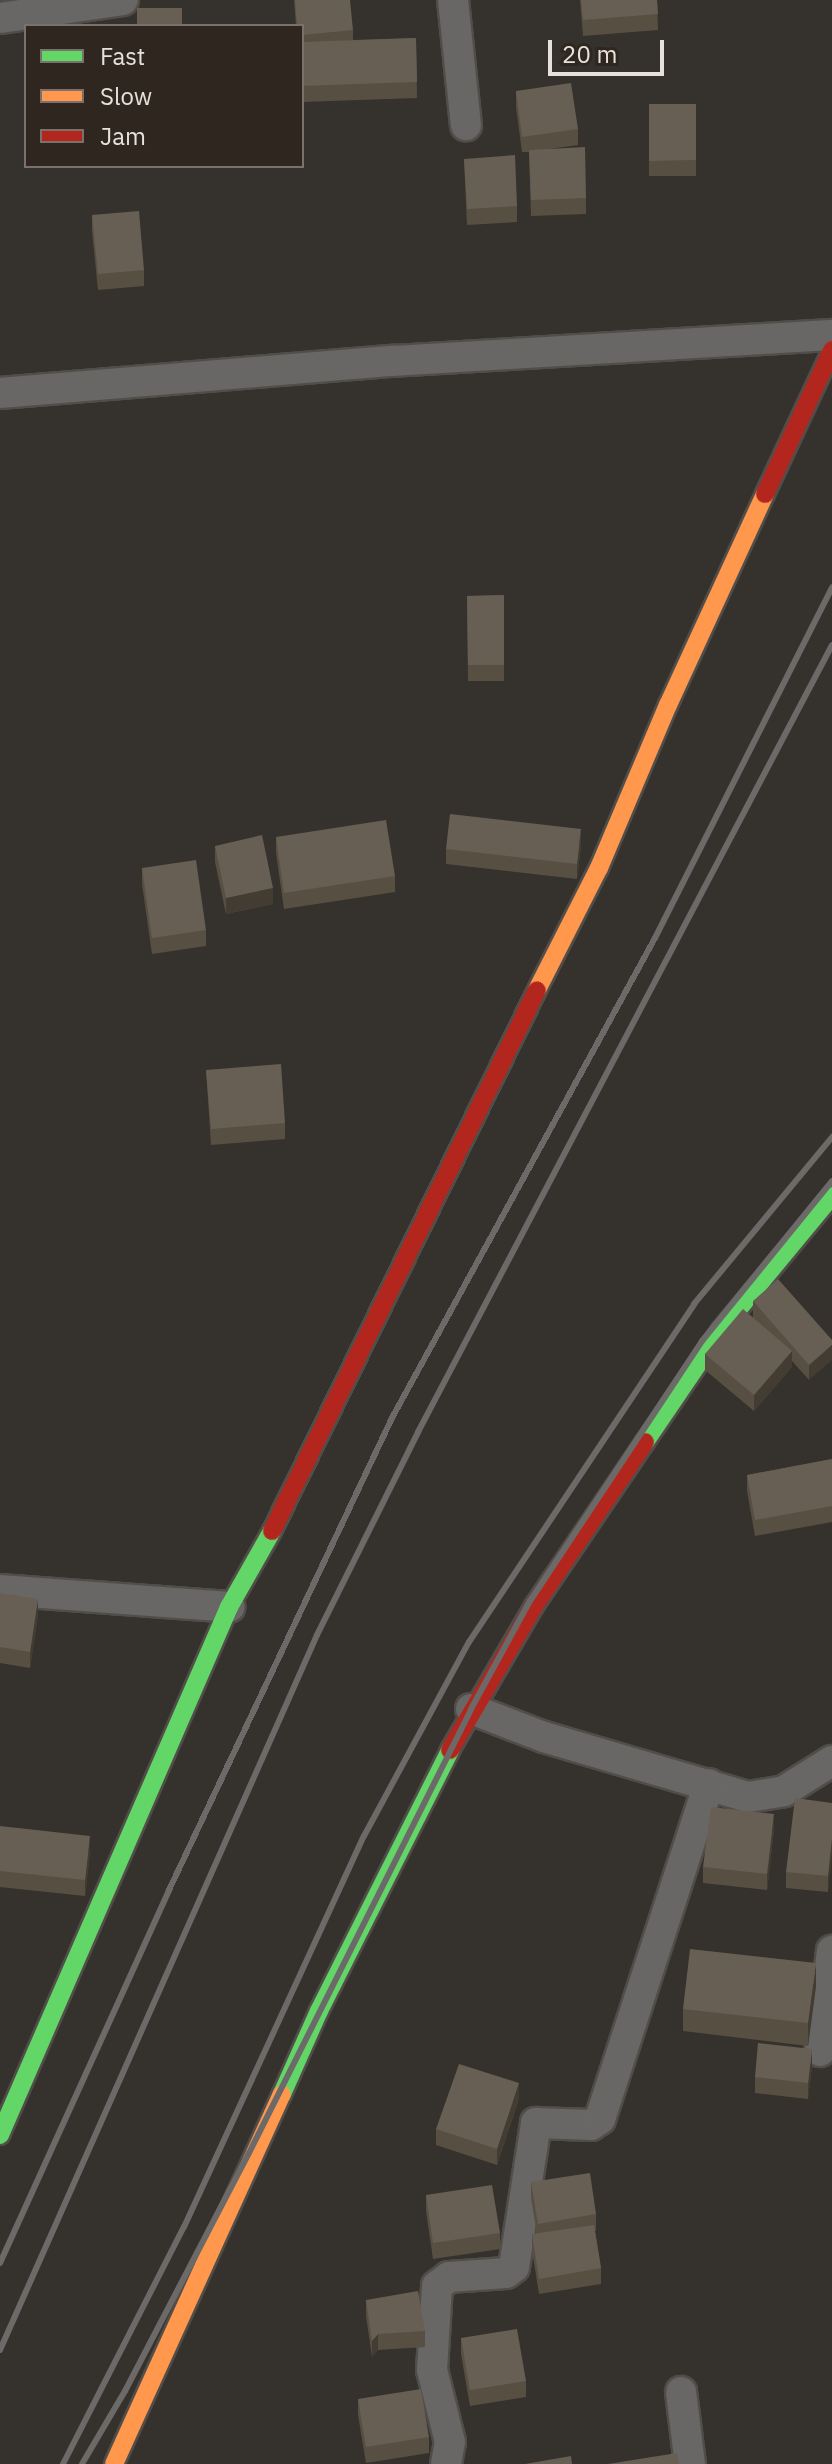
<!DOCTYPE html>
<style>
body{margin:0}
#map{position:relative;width:832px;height:2464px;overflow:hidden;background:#35312c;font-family:"IBM Plex Sans",sans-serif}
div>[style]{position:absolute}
.roads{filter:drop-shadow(2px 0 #514d49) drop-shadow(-2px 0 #514d49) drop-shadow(0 2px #514d49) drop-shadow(0 -2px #514d49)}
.street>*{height:30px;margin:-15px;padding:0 15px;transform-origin:15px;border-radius:15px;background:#686765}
.fast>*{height:18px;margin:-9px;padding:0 9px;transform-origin:9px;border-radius:9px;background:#63d668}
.slow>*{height:18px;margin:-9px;padding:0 9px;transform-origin:9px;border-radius:9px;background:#ff974d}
.jam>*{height:18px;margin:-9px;padding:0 9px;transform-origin:9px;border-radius:9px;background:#b3261e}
.rail>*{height:6px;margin:-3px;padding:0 3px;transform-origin:3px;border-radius:3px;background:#6c6a68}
.wall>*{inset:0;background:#584f43}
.shaded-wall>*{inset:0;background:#433c33}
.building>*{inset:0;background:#675f53}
span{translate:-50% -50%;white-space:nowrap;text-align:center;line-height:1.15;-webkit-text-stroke:8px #2f271f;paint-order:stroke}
.legend{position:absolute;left:24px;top:24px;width:280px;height:144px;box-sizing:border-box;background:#2f271f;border:2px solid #79716b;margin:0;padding:10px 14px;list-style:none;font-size:24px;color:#e7e1dc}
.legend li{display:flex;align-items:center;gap:16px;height:40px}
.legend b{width:40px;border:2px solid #79716b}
.scale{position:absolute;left:548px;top:40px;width:116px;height:36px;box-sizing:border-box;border:4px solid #e7e1dc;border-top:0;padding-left:10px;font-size:24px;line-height:28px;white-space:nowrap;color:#e7e1dc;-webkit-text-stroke:6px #2f271f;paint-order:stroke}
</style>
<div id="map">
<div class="roads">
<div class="street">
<div style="left:453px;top:0;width:126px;rotate:84.1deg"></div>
<div style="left:0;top:18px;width:124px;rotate:-8.3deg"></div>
<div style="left:0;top:393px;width:394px;rotate:-4.7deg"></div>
<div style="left:393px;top:361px;width:440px;rotate:-3.4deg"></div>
<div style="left:0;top:1590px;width:230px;rotate:4.2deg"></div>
<div style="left:471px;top:1709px;width:78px;rotate:21deg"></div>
<div style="left:544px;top:1737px;width:213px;rotate:16.4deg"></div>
<div style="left:748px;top:1797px;width:36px;rotate:-9deg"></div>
<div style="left:784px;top:1791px;width:57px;rotate:-32deg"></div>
<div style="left:820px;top:2051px;width:101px;rotate:-83.2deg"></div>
<div style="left:681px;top:2392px;width:73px;rotate:82.9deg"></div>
<div style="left:446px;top:2464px;width:22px;rotate:-80deg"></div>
<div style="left:450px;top:2442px;width:74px;rotate:-104deg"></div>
<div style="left:432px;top:2370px;width:84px;rotate:-86.6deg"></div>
<div style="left:437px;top:2286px;width:15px;rotate:-37deg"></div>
<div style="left:449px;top:2277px;width:57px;rotate:-4deg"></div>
<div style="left:506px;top:2273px;width:10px;rotate:-37deg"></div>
<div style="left:514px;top:2267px;width:146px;rotate:-81.3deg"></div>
<div style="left:536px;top:2123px;width:55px;rotate:2.1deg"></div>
<div style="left:591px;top:2125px;width:11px;rotate:-34deg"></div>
<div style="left:600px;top:2119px;width:352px;rotate:-72deg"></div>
</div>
<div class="fast">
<div style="left:645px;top:1442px;width:135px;rotate:-55.8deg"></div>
<div style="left:721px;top:1330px;width:174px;rotate:-50.4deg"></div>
<div style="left:282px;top:2094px;width:91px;rotate:-66deg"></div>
<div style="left:319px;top:2011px;width:292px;rotate:-63.3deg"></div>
<div style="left:0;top:2135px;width:576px;rotate:-66.55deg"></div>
<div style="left:229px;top:1607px;width:87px;rotate:-60.5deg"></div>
</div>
<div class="slow">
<div style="left:537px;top:990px;width:137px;rotate:-63.1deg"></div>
<div style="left:599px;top:868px;width:177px;rotate:-67.1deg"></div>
<div style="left:668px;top:705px;width:232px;rotate:-65.3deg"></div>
<div style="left:114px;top:2464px;width:406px;rotate:-65.6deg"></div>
</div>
<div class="jam">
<div style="left:765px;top:494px;width:159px;rotate:-65deg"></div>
<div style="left:272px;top:1531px;width:602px;rotate:-63.9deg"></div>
<div style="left:450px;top:1750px;width:167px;rotate:-59.7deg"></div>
<div style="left:534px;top:1606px;width:198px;rotate:-55.9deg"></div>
</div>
</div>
<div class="rail">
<div style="left:0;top:2263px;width:409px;rotate:-65.6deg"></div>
<div style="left:169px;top:1890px;width:524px;rotate:-64.71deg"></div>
<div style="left:393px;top:1416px;width:545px;rotate:-61.27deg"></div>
<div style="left:655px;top:938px;width:393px;rotate:-63.2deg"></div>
<div style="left:0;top:2350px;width:782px;rotate:-66.09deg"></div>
<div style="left:317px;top:1635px;width:227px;rotate:-63.5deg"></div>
<div style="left:418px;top:1432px;width:889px;rotate:-62.25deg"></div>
<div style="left:63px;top:2464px;width:266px;rotate:-63deg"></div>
<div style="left:184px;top:2227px;width:430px;rotate:-65.3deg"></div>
<div style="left:364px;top:1836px;width:221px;rotate:-61.6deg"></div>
<div style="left:469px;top:1642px;width:406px;rotate:-56.3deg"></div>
<div style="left:694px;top:1304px;width:217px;rotate:-50.4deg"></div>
<div style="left:82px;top:2464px;width:85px;rotate:-59.5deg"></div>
<div style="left:125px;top:2391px;width:268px;rotate:-62.5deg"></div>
<div style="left:249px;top:2153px;width:496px;rotate:-63.4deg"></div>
<div style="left:471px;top:1709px;width:123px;rotate:-61.4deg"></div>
<div style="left:530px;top:1601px;width:312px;rotate:-56.5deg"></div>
<div style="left:702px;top:1341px;width:206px;rotate:-50.9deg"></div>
</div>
<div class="wall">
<div style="clip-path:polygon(294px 0,353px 30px,353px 40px,416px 38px,417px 98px,302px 102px,302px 26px,296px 26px)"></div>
<div style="clip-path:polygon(580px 0,657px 0,658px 30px,583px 36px)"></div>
<div style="clip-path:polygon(516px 91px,578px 129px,578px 145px,549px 149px,586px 198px,586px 214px,531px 216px,529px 152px,522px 152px,516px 107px)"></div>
<div style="clip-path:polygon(649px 104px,696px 104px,696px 176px,649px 176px)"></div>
<div style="clip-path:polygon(464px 159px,517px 206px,517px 222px,467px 225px)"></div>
<div style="clip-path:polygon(92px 215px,144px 270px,144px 286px,98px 290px,92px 231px)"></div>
<div style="clip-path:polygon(504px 595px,504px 681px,468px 681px,467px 596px)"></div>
<div style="clip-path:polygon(276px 837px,395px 876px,395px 892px,284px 909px,276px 853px)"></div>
<div style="clip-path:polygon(581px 845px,577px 879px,446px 864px,446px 849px)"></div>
<div style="clip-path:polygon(215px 846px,273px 904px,226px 914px,215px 862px)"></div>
<div style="clip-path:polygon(142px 868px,206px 930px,206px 946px,152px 954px,142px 884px)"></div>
<div style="clip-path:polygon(206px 1070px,285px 1123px,285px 1139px,211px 1145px)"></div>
<div style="clip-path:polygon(753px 1301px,832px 1340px,809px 1380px,792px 1361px,792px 1367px,754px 1411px,705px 1370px,705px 1354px,753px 1317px)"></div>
<div style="clip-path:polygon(832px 1459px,832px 1522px,755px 1536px,747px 1491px,747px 1475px)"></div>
<div style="clip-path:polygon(0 1593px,38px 1615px,30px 1668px,0 1663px)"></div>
<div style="clip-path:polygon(832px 1803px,828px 1892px,786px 1888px,786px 1872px)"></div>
<div style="clip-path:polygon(0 1826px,90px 1852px,85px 1896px,0 1887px)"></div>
<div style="clip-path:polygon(774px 1830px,767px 1890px,703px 1883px,703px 1867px)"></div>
<div style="clip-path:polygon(816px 1986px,808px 2046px,683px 2031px,683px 2009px)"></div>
<div style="clip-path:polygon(812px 2065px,808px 2099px,755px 2093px,755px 2077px)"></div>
<div style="clip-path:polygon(519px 2099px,497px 2165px,436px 2145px,436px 2129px)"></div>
<div style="clip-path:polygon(531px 2182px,596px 2214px,596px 2230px,595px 2231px,601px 2268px,601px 2284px,539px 2294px,532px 2250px,532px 2234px,537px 2234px,531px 2198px)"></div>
<div style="clip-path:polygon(426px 2195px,500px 2233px,500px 2249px,433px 2259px,426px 2211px)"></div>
<div style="clip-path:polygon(366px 2300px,425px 2331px,425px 2347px,378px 2350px,372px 2357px,366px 2316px)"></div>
<div style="clip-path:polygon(461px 2338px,526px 2381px,526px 2397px,470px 2406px,461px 2354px)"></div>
<div style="clip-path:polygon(358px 2399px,429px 2437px,429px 2453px,366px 2463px,358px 2415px)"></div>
</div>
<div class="shaded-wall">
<div style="clip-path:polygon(581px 829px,581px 845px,577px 879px,577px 864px)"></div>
<div style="clip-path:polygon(273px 888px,273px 904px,226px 914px,226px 898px)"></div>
<div style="clip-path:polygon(832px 1345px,832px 1360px,809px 1380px,809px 1365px)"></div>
<div style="clip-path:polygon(792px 1351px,792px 1367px,754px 1411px,754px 1395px)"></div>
<div style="clip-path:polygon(38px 1599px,38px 1615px,30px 1668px,30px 1652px)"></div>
<div style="clip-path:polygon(774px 1814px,774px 1830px,767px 1890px,767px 1874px)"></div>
<div style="clip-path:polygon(90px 1836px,90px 1852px,85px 1896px,85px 1880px)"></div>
<div style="clip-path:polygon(832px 1839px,832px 1855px,828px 1892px,828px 1876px)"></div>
<div style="clip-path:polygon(816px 1963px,816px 1986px,808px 2046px,808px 2023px)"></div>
<div style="clip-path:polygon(812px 2049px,812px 2065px,808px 2099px,808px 2083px)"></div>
<div style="clip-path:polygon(519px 2083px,519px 2099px,497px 2165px,497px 2149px)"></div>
<div style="clip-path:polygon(378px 2334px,378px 2350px,372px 2357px,372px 2341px)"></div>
</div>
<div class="building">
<div style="clip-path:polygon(295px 0,350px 0,353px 30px,302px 35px,302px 26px,297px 26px)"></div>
<div style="clip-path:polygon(581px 0,657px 0,658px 14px,583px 20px)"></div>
<div style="clip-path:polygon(137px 8px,182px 8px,182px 26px,137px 26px)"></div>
<div style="clip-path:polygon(416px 38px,417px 82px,302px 86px,302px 42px)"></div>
<div style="clip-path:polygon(571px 83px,578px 129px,522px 137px,516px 91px)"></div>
<div style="clip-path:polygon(649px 104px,696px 104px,696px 160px,649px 161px)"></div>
<div style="clip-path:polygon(585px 147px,586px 198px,531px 200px,529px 150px)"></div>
<div style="clip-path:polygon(515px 155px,517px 206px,467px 209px,464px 159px)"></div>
<div style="clip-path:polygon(139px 211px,144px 270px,98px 274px,92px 215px)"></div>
<div style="clip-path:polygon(504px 595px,504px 665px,468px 665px,467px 596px)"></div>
<div style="clip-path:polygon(450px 814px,581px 829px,577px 864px,446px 849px)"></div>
<div style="clip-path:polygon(386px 820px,395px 876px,284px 893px,276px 837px)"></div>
<div style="clip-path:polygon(262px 835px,273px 888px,226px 898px,215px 846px)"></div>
<div style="clip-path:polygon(196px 860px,206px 930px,152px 938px,142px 868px)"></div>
<div style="clip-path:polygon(281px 1064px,285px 1123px,211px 1129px,206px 1070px)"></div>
<div style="clip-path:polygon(778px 1279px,832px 1340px,832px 1345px,809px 1365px,753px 1301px)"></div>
<div style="clip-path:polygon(743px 1309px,792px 1351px,754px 1395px,705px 1354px)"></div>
<div style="clip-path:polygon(832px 1459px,832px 1506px,755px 1520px,747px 1475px)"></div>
<div style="clip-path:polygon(0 1593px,38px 1599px,30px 1652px,0 1647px)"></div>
<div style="clip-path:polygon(795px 1798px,832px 1803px,832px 1839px,828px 1876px,786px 1872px)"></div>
<div style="clip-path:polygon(711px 1807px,774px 1814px,767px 1874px,703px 1867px)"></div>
<div style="clip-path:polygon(0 1826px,90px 1836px,85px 1880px,0 1871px)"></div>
<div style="clip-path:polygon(690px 1949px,816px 1963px,808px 2023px,683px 2009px)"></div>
<div style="clip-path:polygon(758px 2043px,812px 2049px,808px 2083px,755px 2077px)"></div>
<div style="clip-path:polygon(459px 2064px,519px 2083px,497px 2149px,436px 2129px)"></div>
<div style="clip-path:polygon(590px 2173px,596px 2214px,538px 2224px,531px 2182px)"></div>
<div style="clip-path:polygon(492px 2185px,500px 2233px,433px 2243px,426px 2195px)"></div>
<div style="clip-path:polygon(594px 2225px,601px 2268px,539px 2279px,532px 2234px)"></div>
<div style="clip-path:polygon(418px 2291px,425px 2331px,378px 2334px,372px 2341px,366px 2300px)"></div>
<div style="clip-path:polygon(517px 2329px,526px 2381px,470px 2390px,461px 2338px)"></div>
<div style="clip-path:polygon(421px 2389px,429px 2437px,366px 2447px,358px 2399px)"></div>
<div style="clip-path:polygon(677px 2453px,679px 2464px,608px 2464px)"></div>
<div style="clip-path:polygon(571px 2456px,572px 2464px,525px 2464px)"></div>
</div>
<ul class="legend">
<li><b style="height:10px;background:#63d668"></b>Fast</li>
<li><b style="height:10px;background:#ff974d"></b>Slow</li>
<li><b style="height:10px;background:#b3261e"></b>Jam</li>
</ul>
<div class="scale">20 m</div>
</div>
